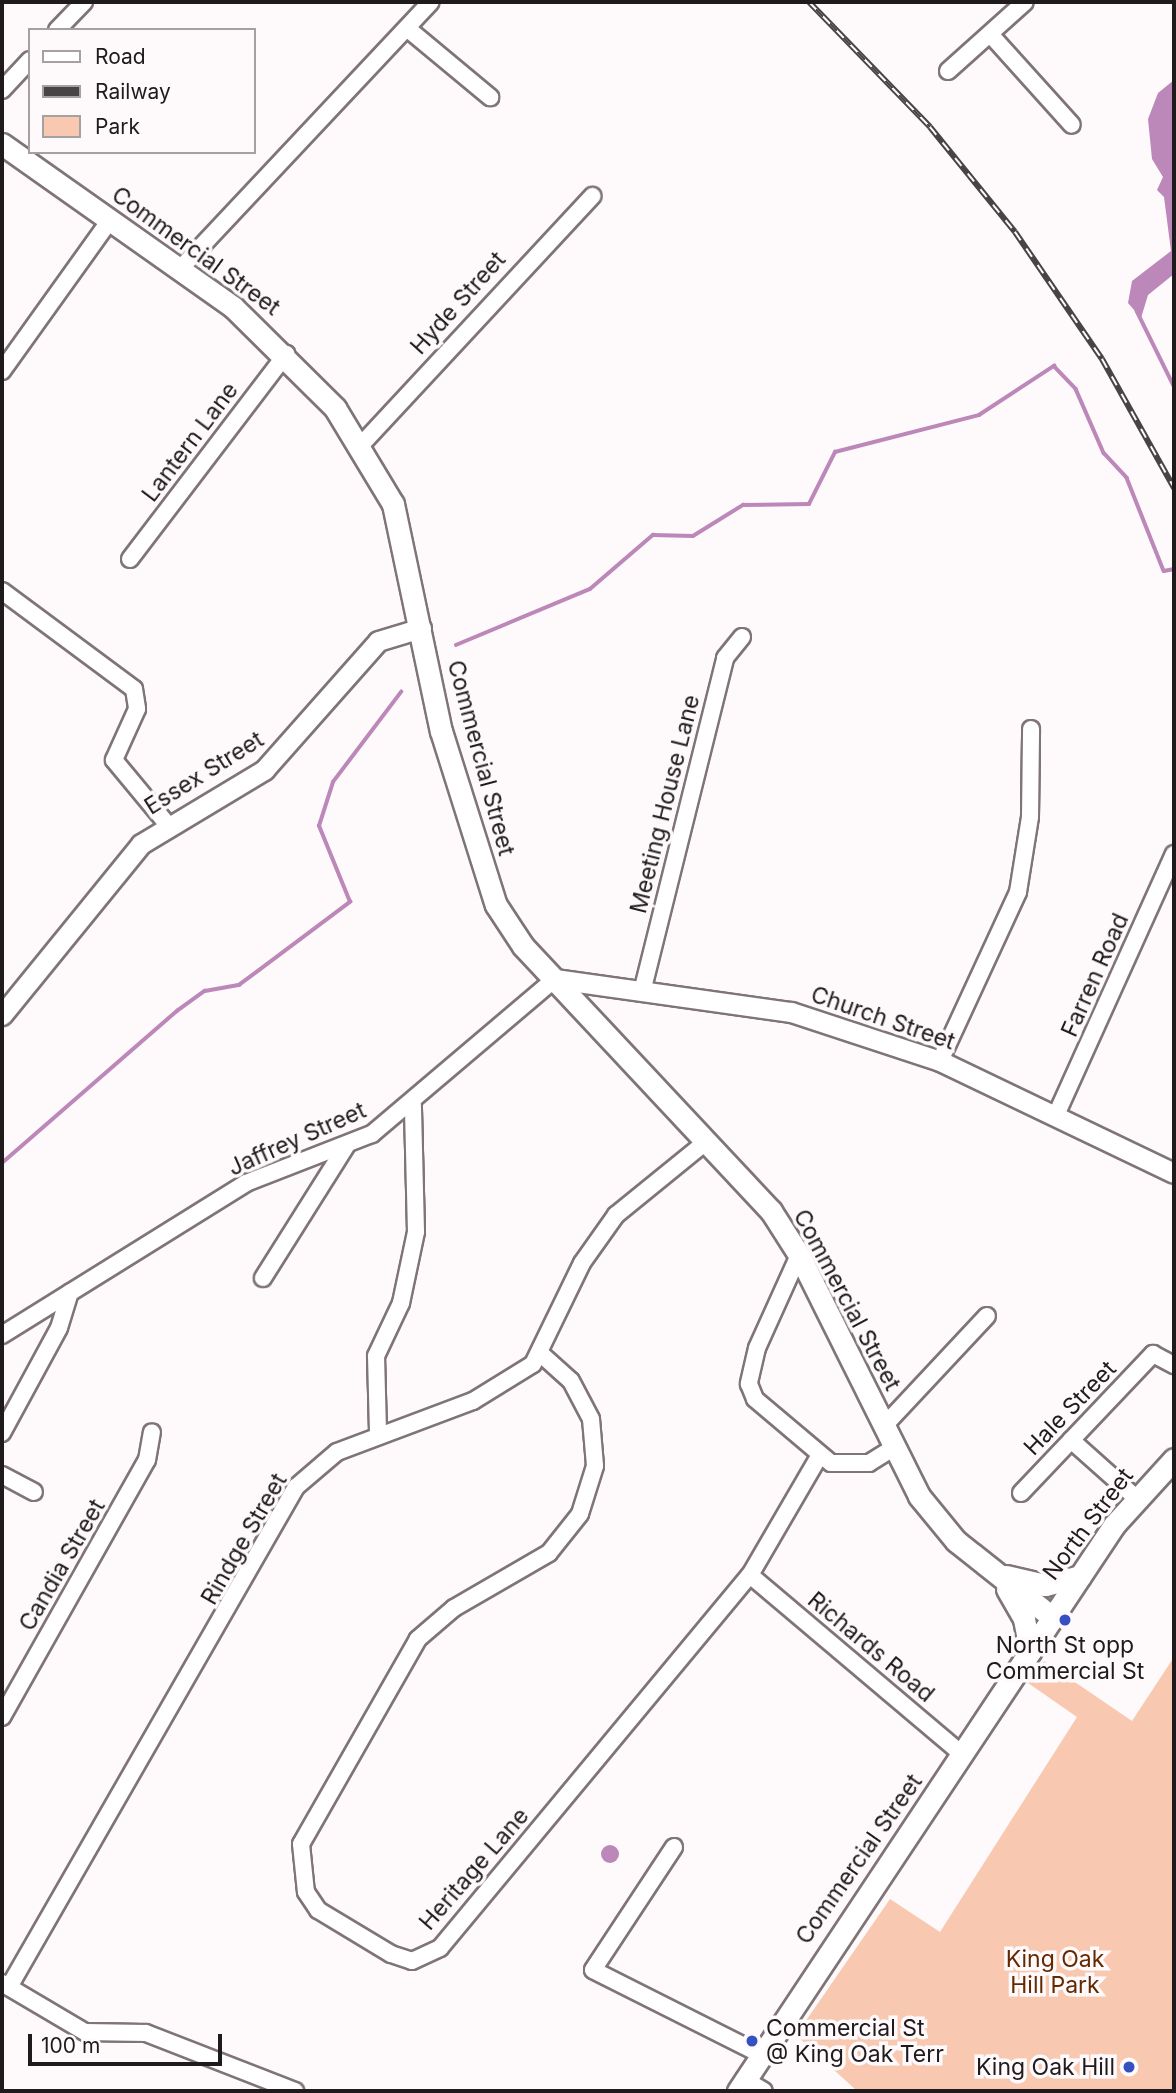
<!DOCTYPE html>
<style>
body{margin:0}
#map{position:relative;width:1176px;height:2093px;overflow:hidden;background:#fef9fa;font-family:Inter,sans-serif}
div>[style]{position:absolute}
.green>*{inset:0;background:#f8c8b0}
.water>*{inset:0;background:#bc87b9}
.round{border-radius:50%}
.stream>*{height:3.5px;margin:-1.75px;padding:0 1.75px;transform-origin:1.75px;border-radius:1.75px;background:#bc87b9}
.roads{filter:drop-shadow(2px 0 #7f7476) drop-shadow(-2px 0 #7f7476) drop-shadow(0 2px #7f7476) drop-shadow(0 -2px #7f7476)}
.minor>*{height:16px;margin:-8px;padding:0 8px;transform-origin:8px;border-radius:8px;background:#fff}
.tertiary>*{height:19px;margin:-9.5px;padding:0 9.5px;transform-origin:9.5px;border-radius:9.5px;background:#fff}
.secondary>*{height:21px;margin:-10.5px;padding:0 10.5px;transform-origin:10.5px;border-radius:10.5px;background:#fff}
.rail>*{height:6px;margin-top:-3px;transform-origin:0;background:repeating-linear-gradient(90deg,#fef9fa 0 10px,#484445 0 20px);box-sizing:border-box;border-block:2px solid #484445}
.dots>*{width:19px;height:19px;translate:-50% -50%;box-sizing:border-box;border:4px solid #fef9fa;border-radius:50%}
span{translate:-50% -50%;white-space:nowrap;text-align:center;line-height:1.15;-webkit-text-stroke:7px #fef9fa;paint-order:stroke}
.street-label{font-size:23px;color:#1f1b1c}
.poi-label{font-size:23px;color:#1f1b1c}
.left{translate:0 -50%;text-align:left}
.right{translate:-100% -50%;text-align:right}
.park-label{font-size:23px;color:#642900}
.frame{position:absolute;inset:0;border:4px solid #1f1b1c;pointer-events:none}
.legend{position:absolute;left:28px;top:28px;width:228px;height:126px;box-sizing:border-box;background:#fef9fa;border:2px solid #a5a0a1;margin:0;padding:9px 12px;list-style:none;font-size:21px;color:#1f1b1c}
.legend li{display:flex;align-items:center;gap:14px;height:35px}
.legend b{width:35px;border:2px solid #a5a0a1}
.scale{position:absolute;left:28px;top:2034px;width:194px;height:32px;box-sizing:border-box;border:4px solid #1f1b1c;border-top:0;padding-left:9px;font-size:21px;line-height:24px;white-space:nowrap;color:#1f1b1c;-webkit-text-stroke:5px #fef9fa;paint-order:stroke}
</style>
<div id="map">
<div class="green">
<div style="clip-path:polygon(1174px 1657px,1174px 2091px,857px 2091px,796px 2035px,890px 1899px,940px 1932px,1077px 1717px,1028px 1683px,1044px 1661px,1132px 1721px)"></div>
</div>
<div class="water">
<div style="clip-path:polygon(1174px 80px,1174px 274px,1148px 295px,1141px 318px,1128px 303px,1132px 281px,1171px 251px,1164px 197px,1157px 190px,1163px 177px,1152px 159px,1148px 119px,1158px 93px)"></div>
<div class="round" style="left:601px;top:1845px;width:18px;height:18px"></div>
</div>
<div class="stream">
<div style="left:1137px;top:311px;width:84px;rotate:63.7deg"></div>
<div style="left:456px;top:645px;width:145px;rotate:-22.7deg"></div>
<div style="left:590px;top:589px;width:83px;rotate:-40.6deg"></div>
<div style="left:653px;top:535px;width:40px;rotate:1.4deg"></div>
<div style="left:693px;top:536px;width:59px;rotate:-31.8deg"></div>
<div style="left:743px;top:505px;width:66px;rotate:-0.9deg"></div>
<div style="left:809px;top:504px;width:58px;rotate:-63.4deg"></div>
<div style="left:835px;top:452px;width:149px;rotate:-14.4deg"></div>
<div style="left:979px;top:415px;width:90px;rotate:-33.2deg"></div>
<div style="left:1054px;top:366px;width:32px;rotate:46deg"></div>
<div style="left:1076px;top:389px;width:70px;rotate:66.4deg"></div>
<div style="left:1104px;top:453px;width:34px;rotate:47deg"></div>
<div style="left:1127px;top:478px;width:100px;rotate:68.3deg"></div>
<div style="left:1164px;top:571px;width:10px;rotate:-11deg"></div>
<div style="left:2px;top:1163px;width:232px;rotate:-41deg"></div>
<div style="left:177px;top:1011px;width:34px;rotate:-36deg"></div>
<div style="left:205px;top:991px;width:35px;rotate:-10deg"></div>
<div style="left:239px;top:985px;width:139px;rotate:-36.8deg"></div>
<div style="left:350px;top:902px;width:82px;rotate:-112.2deg"></div>
<div style="left:319px;top:826px;width:46px;rotate:-72.3deg"></div>
<div style="left:333px;top:782px;width:113px;rotate:-52.9deg"></div>
</div>
<div class="roads">
<div class="minor">
<div style="left:408px;top:29px;width:107px;rotate:39.7deg"></div>
<div style="left:57px;top:30px;width:39px;rotate:-46deg"></div>
<div style="left:990px;top:34px;width:122px;rotate:48deg"></div>
<div style="left:948px;top:71px;width:103px;rotate:-41.9deg"></div>
<div style="left:2px;top:90px;width:41px;rotate:-47deg"></div>
<div style="left:180px;top:269px;width:366px;rotate:-46.8deg"></div>
<div style="left:2px;top:371px;width:186px;rotate:-54.4deg"></div>
<div style="left:361px;top:445px;width:340px;rotate:-47.1deg"></div>
<div style="left:130px;top:559px;width:258px;rotate:-52.7deg"></div>
<div style="left:2px;top:591px;width:164px;rotate:36.6deg"></div>
<div style="left:134px;top:689px;width:20px;rotate:81deg"></div>
<div style="left:137px;top:709px;width:56px;rotate:114.3deg"></div>
<div style="left:114px;top:760px;width:85px;rotate:50.3deg"></div>
<div style="left:643px;top:988px;width:340px;rotate:-76deg"></div>
<div style="left:725px;top:658px;width:27px;rotate:-51deg"></div>
<div style="left:940px;top:1061px;width:186px;rotate:-65.2deg"></div>
<div style="left:1018px;top:892px;width:76px;rotate:-80.9deg"></div>
<div style="left:1030px;top:817px;width:88px;rotate:-89.3deg"></div>
<div style="left:1057px;top:1113px;width:284px;rotate:-65.7deg"></div>
<div style="left:799px;top:1255px;width:102px;rotate:114.3deg"></div>
<div style="left:757px;top:1348px;width:37px;rotate:103deg"></div>
<div style="left:749px;top:1384px;width:16px;rotate:68deg"></div>
<div style="left:755px;top:1399px;width:99px;rotate:40.1deg"></div>
<div style="left:831px;top:1463px;width:38px"></div>
<div style="left:869px;top:1463px;width:28px;rotate:-32deg"></div>
<div style="left:263px;top:1278px;width:156px;rotate:-57.8deg"></div>
<div style="left:2px;top:1335px;width:287px;rotate:-31.9deg"></div>
<div style="left:246px;top:1183px;width:135px;rotate:-21.3deg"></div>
<div style="left:372px;top:1134px;width:240px;rotate:-40.3deg"></div>
<div style="left:541px;top:1354px;width:40px;rotate:42deg"></div>
<div style="left:571px;top:1381px;width:43px;rotate:62.2deg"></div>
<div style="left:591px;top:1419px;width:47px;rotate:85.1deg"></div>
<div style="left:595px;top:1466px;width:50px;rotate:107.4deg"></div>
<div style="left:580px;top:1514px;width:50px;rotate:128.5deg"></div>
<div style="left:549px;top:1553px;width:110px;rotate:149.9deg"></div>
<div style="left:454px;top:1608px;width:48px;rotate:139.3deg"></div>
<div style="left:418px;top:1639px;width:236px;rotate:119.7deg"></div>
<div style="left:301px;top:1844px;width:48px;rotate:84.1deg"></div>
<div style="left:306px;top:1892px;width:22px;rotate:56deg"></div>
<div style="left:318px;top:1910px;width:85px;rotate:31.1deg"></div>
<div style="left:391px;top:1954px;width:22px;rotate:18deg"></div>
<div style="left:412px;top:1961px;width:31px;rotate:-25deg"></div>
<div style="left:440px;top:1948px;width:485px;rotate:-50.3deg"></div>
<div style="left:750px;top:1575px;width:135px;rotate:-59.8deg"></div>
<div style="left:883px;top:1427px;width:152px;rotate:-46.9deg"></div>
<div style="left:378px;top:1432px;width:76px;rotate:-91.5deg"></div>
<div style="left:376px;top:1356px;width:59px;rotate:-64.7deg"></div>
<div style="left:401px;top:1303px;width:73px;rotate:-78.1deg"></div>
<div style="left:416px;top:1232px;width:127px;rotate:-91.4deg"></div>
<div style="left:2px;top:1433px;width:119px;rotate:-61.5deg"></div>
<div style="left:59px;top:1328px;width:37px;rotate:-73deg"></div>
<div style="left:1071px;top:1440px;width:87px;rotate:41.7deg"></div>
<div style="left:2px;top:1475px;width:36px;rotate:28deg"></div>
<div style="left:1021px;top:1493px;width:192px;rotate:-46.5deg"></div>
<div style="left:1153px;top:1354px;width:24px;rotate:28deg"></div>
<div style="left:750px;top:1575px;width:279px;rotate:40.2deg"></div>
<div style="left:2px;top:1717px;width:295px;rotate:-60.6deg"></div>
<div style="left:147px;top:1460px;width:28px;rotate:-80deg"></div>
<div style="left:674px;top:1847px;width:147px;rotate:123.4deg"></div>
<div style="left:593px;top:1970px;width:185px;rotate:26.7deg"></div>
<div style="left:2px;top:1983px;width:96px;rotate:30.6deg"></div>
<div style="left:85px;top:2032px;width:61px;rotate:0.9deg"></div>
<div style="left:146px;top:2033px;width:160px;rotate:21.3deg"></div>
<div style="left:9px;top:1987px;width:577px;rotate:-60.14deg"></div>
<div style="left:296px;top:1487px;width:54px;rotate:-40.5deg"></div>
<div style="left:337px;top:1452px;width:145px;rotate:-20.6deg"></div>
<div style="left:473px;top:1401px;width:70px;rotate:-31.7deg"></div>
<div style="left:533px;top:1364px;width:112px;rotate:-64.1deg"></div>
<div style="left:582px;top:1263px;width:59px;rotate:-54.7deg"></div>
<div style="left:616px;top:1215px;width:117px;rotate:-39.1deg"></div>
<div style="left:744px;top:2079px;width:23px;rotate:31deg"></div>
</div>
<div class="tertiary">
<div style="left:555px;top:979px;width:238px;rotate:8deg"></div>
<div style="left:791px;top:1012px;width:157px;rotate:18.2deg"></div>
<div style="left:940px;top:1061px;width:259px;rotate:25.6deg"></div>
<div style="left:2px;top:1015px;width:220px;rotate:-50.9deg"></div>
<div style="left:141px;top:844px;width:144px;rotate:-31deg"></div>
<div style="left:264px;top:770px;width:172px;rotate:-48.5deg"></div>
<div style="left:378px;top:641px;width:45px;rotate:-16.8deg"></div>
</div>
<div class="secondary">
<div style="left:2px;top:144px;width:283px;rotate:35.2deg"></div>
<div style="left:233px;top:307px;width:144px;rotate:44.7deg"></div>
<div style="left:335px;top:408px;width:112px;rotate:58.9deg"></div>
<div style="left:393px;top:504px;width:232px;rotate:78.1deg"></div>
<div style="left:441px;top:731px;width:182px;rotate:72.5deg"></div>
<div style="left:496px;top:905px;width:49px;rotate:56.6deg"></div>
<div style="left:523px;top:946px;width:363px;rotate:46.9deg"></div>
<div style="left:771px;top:1211px;width:52px;rotate:57.5deg"></div>
<div style="left:799px;top:1255px;width:269px;rotate:63.5deg"></div>
<div style="left:919px;top:1496px;width:58px;rotate:50.6deg"></div>
<div style="left:956px;top:1541px;width:122px;rotate:38.4deg"></div>
<div style="left:1006px;top:1576px;width:40px;rotate:13deg"></div>
<div style="left:1045px;top:1585px;width:36px;rotate:-14deg"></div>
<div style="left:1007px;top:1589px;width:34px;rotate:60deg"></div>
<div style="left:1024px;top:1619px;width:33px;rotate:79deg"></div>
<div style="left:738px;top:2091px;width:680px;rotate:-56.4deg"></div>
<div style="left:1114px;top:1525px;width:89px;rotate:-47.7deg"></div>
</div>
</div>
<div class="rail">
<div style="left:809px;top:2px;width:174px;rotate:45.9deg"></div>
<div style="left:930px;top:127px;width:135px;rotate:51deg"></div>
<div style="left:1015px;top:232px;width:154px;rotate:55.6deg"></div>
<div style="left:1102px;top:359px;width:148px;rotate:60.8deg"></div>
</div>
<div class="dots">
<div style="left:1065px;top:1620px;background:#3450c1"></div>
<div style="left:752px;top:2041px;background:#3450c1"></div>
<div style="left:1129px;top:2067px;background:#3450c1"></div>
</div>
<div class="street-label">
<span style="left:196px;top:251px;rotate:36deg">Commercial Street</span>
<span style="left:458px;top:303px;rotate:-48deg">Hyde Street</span>
<span style="left:190px;top:442px;rotate:-53deg">Lantern Lane</span>
<span style="left:481px;top:758px;rotate:75deg">Commercial Street</span>
<span style="left:204px;top:773px;rotate:-32deg">Essex Street</span>
<span style="left:665px;top:804px;rotate:-76deg">Meeting House Lane</span>
<span style="left:1095px;top:975px;rotate:-66deg">Farren Road</span>
<span style="left:883px;top:1018px;rotate:19deg">Church Street</span>
<span style="left:297px;top:1139px;rotate:-24deg">Jaffrey Street</span>
<span style="left:847px;top:1300px;rotate:62deg">Commercial Street</span>
<span style="left:1070px;top:1408px;rotate:-46deg">Hale Street</span>
<span style="left:1088px;top:1524px;rotate:-53deg">North Street</span>
<span style="left:244px;top:1539px;rotate:-60deg">Rindge Street</span>
<span style="left:62px;top:1565px;rotate:-60deg">Candia Street</span>
<span style="left:871px;top:1647px;rotate:40deg">Richards Road</span>
<span style="left:859px;top:1859px;rotate:-55deg">Commercial Street</span>
<span style="left:474px;top:1869px;rotate:-49deg">Heritage Lane</span>
</div>
<div class="poi-label">
<span style="left:1065px;top:1658px">North St opp<br>Commercial St</span>
<span class="left" style="left:766px;top:2041px">Commercial St<br>@ King Oak Terr</span>
<span class="right" style="left:1115px;top:2067px">King Oak Hill</span>
</div>
<div class="park-label">
<span style="left:1055px;top:1972px">King Oak<br>Hill Park</span>
</div>
<div class="frame"></div>
<ul class="legend">
<li><b style="height:9px;background:#fff"></b>Road</li>
<li><b style="height:9px;background:#484445"></b>Railway</li>
<li><b style="height:19px;background:#f8c8b0"></b>Park</li>
</ul>
<div class="scale">100 m</div>
</div>
